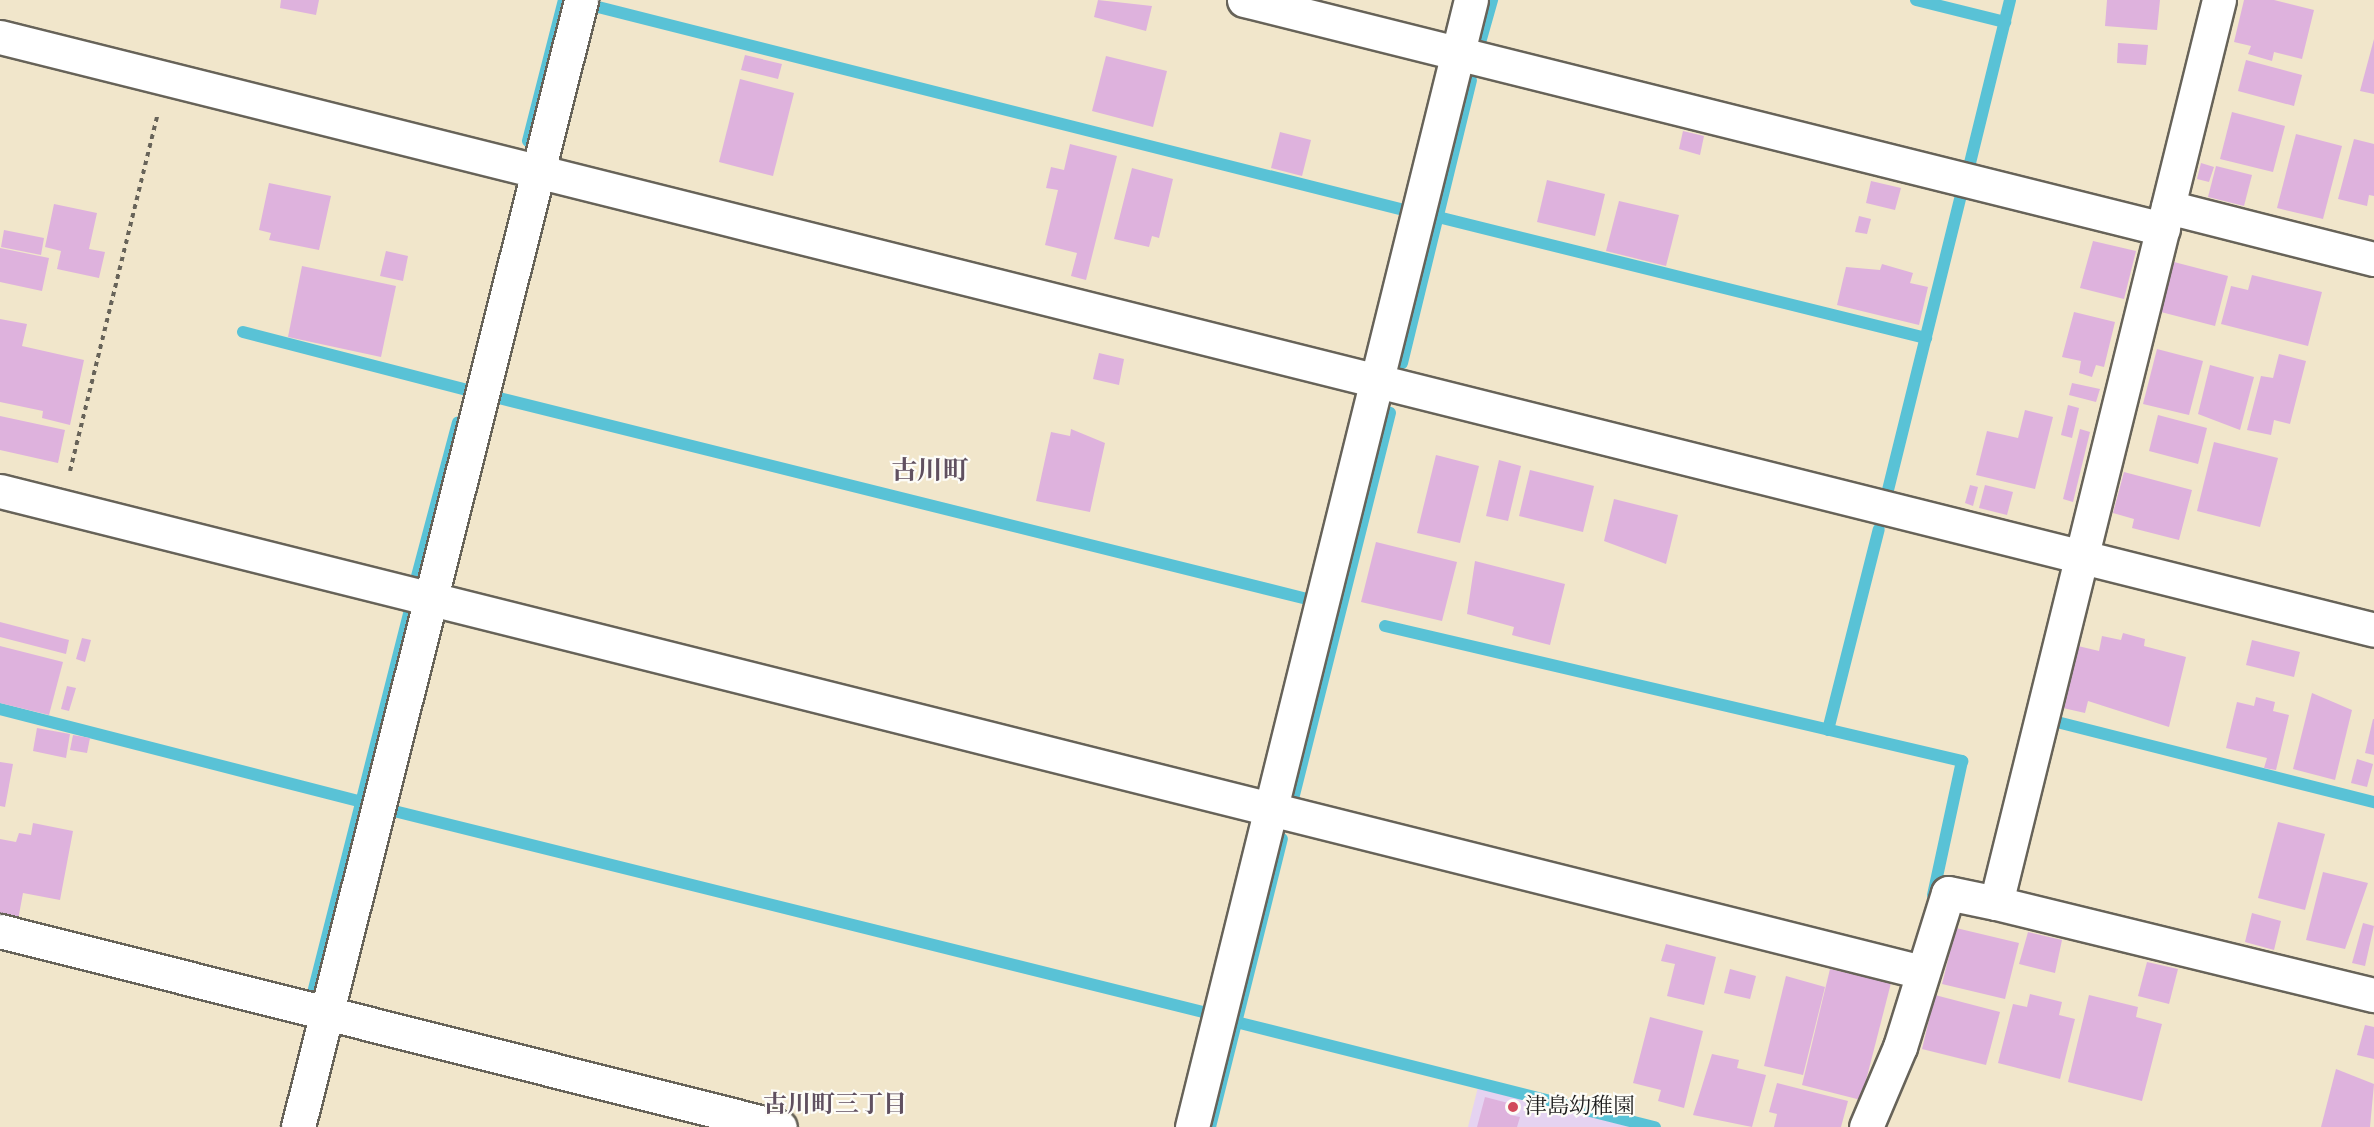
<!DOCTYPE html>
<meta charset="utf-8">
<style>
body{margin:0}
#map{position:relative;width:2374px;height:1127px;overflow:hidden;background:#f1e6cb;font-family:"IM FELL Double Pica","Noto Serif JP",serif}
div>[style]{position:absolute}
.built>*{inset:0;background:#e5d3f1}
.stream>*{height:12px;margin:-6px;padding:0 6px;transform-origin:6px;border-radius:6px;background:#59c2d6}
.building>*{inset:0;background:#deb2dd}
.path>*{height:4px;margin-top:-2px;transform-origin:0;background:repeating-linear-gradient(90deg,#676359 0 4.5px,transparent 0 9px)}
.roads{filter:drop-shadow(2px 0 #676359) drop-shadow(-2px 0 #676359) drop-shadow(0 2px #676359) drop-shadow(0 -2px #676359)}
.minor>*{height:33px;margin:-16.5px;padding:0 16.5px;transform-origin:16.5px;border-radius:16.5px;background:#fff}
.dots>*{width:16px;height:16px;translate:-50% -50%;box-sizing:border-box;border:3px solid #fdfcf7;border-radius:50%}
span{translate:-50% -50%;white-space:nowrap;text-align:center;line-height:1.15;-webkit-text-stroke:4.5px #fdfcf7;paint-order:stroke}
.poi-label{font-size:22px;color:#1c1c1c}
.left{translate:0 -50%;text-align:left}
.neighbourhood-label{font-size:24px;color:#605060;font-weight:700}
.quarter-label{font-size:26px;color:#605060;font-weight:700}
</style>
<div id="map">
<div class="built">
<div style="clip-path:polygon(1478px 1087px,1630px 1127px,1468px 1127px)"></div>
</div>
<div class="stream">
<div style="left:1916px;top:0;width:92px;rotate:13.9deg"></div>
<div style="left:590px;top:5px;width:844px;rotate:14.14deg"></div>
<div style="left:1481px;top:39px;width:41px;rotate:-74.2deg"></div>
<div style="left:528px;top:141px;width:146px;rotate:-75.7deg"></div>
<div style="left:1969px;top:167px;width:172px;rotate:-76.2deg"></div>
<div style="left:1438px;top:217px;width:503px;rotate:13.93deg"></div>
<div style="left:243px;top:332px;width:231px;rotate:14.5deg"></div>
<div style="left:1402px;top:363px;width:291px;rotate:-76.3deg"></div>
<div style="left:495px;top:397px;width:841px;rotate:13.97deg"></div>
<div style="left:1888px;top:490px;width:303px;rotate:-76.1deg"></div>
<div style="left:416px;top:580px;width:163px;rotate:-75.1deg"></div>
<div style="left:1385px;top:626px;width:593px;rotate:13.17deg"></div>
<div style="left:1962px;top:761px;width:137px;rotate:102.2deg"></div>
<div style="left:0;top:709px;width:373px;rotate:14.4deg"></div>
<div style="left:2057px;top:722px;width:327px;rotate:14.2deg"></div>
<div style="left:1828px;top:730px;width:207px;rotate:-75.8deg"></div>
<div style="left:1294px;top:795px;width:394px;rotate:-75.9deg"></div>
<div style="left:386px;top:809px;width:846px;rotate:13.95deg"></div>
<div style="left:314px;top:989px;width:388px;rotate:-75.8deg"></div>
<div style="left:1236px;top:1022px;width:432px;rotate:14.1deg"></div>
<div style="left:1210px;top:1127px;width:297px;rotate:-76deg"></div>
</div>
<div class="building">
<div style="clip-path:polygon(281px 0,319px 0,316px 15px,280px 8px)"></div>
<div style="clip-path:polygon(1098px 0,1152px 6px,1146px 31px,1094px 17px)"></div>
<div style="clip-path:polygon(2107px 0,2160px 0,2157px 30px,2105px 26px)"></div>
<div style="clip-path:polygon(2244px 0,2274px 0,2314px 10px,2302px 59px,2274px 52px,2272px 61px,2248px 54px,2251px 46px,2234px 42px)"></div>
<div style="clip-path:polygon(2374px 39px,2374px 94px,2360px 91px)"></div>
<div style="clip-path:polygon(2118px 43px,2148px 45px,2146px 65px,2117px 63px)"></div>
<div style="clip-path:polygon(745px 55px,782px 64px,778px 79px,741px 70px)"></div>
<div style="clip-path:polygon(1106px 56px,1167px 71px,1153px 127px,1092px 111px)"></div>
<div style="clip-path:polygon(2246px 60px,2302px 75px,2294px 106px,2238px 91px)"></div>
<div style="clip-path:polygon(740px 79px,794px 93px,773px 176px,719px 162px)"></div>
<div style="clip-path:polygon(2232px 112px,2285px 126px,2273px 172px,2220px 159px)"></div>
<div style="clip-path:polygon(1683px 131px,1704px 136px,1700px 155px,1679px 149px)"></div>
<div style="clip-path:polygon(1280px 132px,1311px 140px,1302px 176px,1271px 168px)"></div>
<div style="clip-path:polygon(2296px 134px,2342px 146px,2323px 219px,2277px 208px)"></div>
<div style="clip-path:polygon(2354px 139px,2374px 144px,2374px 196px,2369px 195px,2367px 206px,2338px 199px)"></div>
<div style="clip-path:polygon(1070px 144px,1117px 156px,1086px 280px,1071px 276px,1077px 253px,1045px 245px,1058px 190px,1046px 188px,1051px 167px,1064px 170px)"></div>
<div style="clip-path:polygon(2201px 163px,2214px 167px,2209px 182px,2197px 179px)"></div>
<div style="clip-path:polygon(2216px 166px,2252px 175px,2244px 206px,2208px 197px)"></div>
<div style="clip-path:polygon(1132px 168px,1173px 179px,1159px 238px,1152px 236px,1149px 247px,1114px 239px)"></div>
<div style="clip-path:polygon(1547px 180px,1605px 194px,1595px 236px,1537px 222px)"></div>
<div style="clip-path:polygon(1871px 181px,1901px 188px,1895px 210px,1866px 203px)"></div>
<div style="clip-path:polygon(269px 183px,331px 196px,319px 250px,269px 240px,271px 233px,259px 230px)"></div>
<div style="clip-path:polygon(1619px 201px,1679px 215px,1666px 266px,1606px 251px)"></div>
<div style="clip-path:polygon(54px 204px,97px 213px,89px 249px,105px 252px,99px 278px,57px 269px,61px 251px,45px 247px)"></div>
<div style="clip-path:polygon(1859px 216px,1871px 219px,1867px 234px,1855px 232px)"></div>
<div style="clip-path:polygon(4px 230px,44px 238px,41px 255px,1px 247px)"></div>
<div style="clip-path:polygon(2093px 241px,2136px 251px,2124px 299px,2080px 288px)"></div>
<div style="clip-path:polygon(0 248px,49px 258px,42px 291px,0 282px)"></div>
<div style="clip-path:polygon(386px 251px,408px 256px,403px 281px,380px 276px)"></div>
<div style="clip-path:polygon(2174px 262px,2228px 276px,2215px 326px,2161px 312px)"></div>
<div style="clip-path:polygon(1882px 264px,1913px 273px,1910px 283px,1928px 287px,1919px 325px,1837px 305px,1846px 267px,1880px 270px)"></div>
<div style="clip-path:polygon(302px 266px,396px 286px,381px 357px,288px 337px)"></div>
<div style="clip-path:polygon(2252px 275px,2322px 292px,2308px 346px,2221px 324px,2231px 286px,2248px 290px)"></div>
<div style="clip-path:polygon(2074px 312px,2115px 322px,2104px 367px,2096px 365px,2092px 377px,2079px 373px,2081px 361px,2062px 357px)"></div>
<div style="clip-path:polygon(0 319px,27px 324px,22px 346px,84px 360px,70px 425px,42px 418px,43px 411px,0 402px)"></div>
<div style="clip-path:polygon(2157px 349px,2203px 361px,2189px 415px,2143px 404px)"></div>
<div style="clip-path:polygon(1099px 353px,1124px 359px,1119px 385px,1093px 379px)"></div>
<div style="clip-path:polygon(2279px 354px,2306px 361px,2290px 424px,2274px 420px,2271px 435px,2247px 430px,2261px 376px,2273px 378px)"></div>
<div style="clip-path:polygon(2210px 365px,2254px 377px,2240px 430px,2198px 414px)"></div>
<div style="clip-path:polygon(2072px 383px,2100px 389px,2096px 402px,2069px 395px)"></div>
<div style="clip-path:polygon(2068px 405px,2079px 408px,2072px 438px,2061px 435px)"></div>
<div style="clip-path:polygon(2025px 410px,2053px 417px,2035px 489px,1976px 475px,1987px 431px,2018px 438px)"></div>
<div style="clip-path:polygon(2158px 415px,2207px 428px,2198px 464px,2149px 451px)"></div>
<div style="clip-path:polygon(0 416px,65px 430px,58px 463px,0 450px)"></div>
<div style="clip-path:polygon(1071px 429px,1105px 443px,1090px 512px,1036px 501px,1051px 432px,1070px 436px)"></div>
<div style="clip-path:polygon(2080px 429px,2090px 432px,2073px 502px,2063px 499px)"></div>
<div style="clip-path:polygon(2214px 442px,2278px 458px,2260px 527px,2197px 511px)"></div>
<div style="clip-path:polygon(1436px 455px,1479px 466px,1460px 543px,1417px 533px)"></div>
<div style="clip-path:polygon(1499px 460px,1521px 466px,1508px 521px,1486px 516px)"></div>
<div style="clip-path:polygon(1530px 470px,1594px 486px,1583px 532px,1519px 516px)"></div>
<div style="clip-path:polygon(2124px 472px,2192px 490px,2179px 540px,2132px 528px,2134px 519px,2113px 513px)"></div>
<div style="clip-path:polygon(1970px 485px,1978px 487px,1973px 506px,1965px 503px)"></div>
<div style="clip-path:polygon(1985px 485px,2013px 492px,2007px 515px,1979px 508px)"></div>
<div style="clip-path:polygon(1614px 499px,1678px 515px,1666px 564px,1604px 541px)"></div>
<div style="clip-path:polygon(1376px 542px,1457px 562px,1442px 621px,1361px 602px)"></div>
<div style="clip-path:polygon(1475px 561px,1565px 584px,1550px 645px,1512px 635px,1514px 627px,1467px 614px)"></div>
<div style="clip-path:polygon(0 622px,69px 640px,66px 654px,0 637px)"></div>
<div style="clip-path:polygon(2123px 633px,2145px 639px,2144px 646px,2186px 657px,2169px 727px,2088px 701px,2085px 713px,2063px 708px,2078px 646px,2099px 651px,2102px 636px,2121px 640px)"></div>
<div style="clip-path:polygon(82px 638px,91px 640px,85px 662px,76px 659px)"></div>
<div style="clip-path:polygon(2252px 640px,2300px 652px,2294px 677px,2246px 665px)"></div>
<div style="clip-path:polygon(0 646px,63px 662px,49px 715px,0 703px)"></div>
<div style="clip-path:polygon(67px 686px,76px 688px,69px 711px,61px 709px)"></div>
<div style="clip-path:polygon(2312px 693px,2352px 710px,2335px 780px,2293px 769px)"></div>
<div style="clip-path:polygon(2256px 697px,2275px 702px,2273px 711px,2289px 715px,2276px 770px,2264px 768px,2267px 758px,2226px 748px,2237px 702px,2254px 706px)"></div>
<div style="clip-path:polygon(2373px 719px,2374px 719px,2374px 755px,2365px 753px)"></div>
<div style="clip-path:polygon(37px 728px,70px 734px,66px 758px,33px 751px)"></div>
<div style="clip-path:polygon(73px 735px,90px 738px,87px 753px,70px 750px)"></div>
<div style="clip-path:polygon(2357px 759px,2373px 764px,2367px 787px,2351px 783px)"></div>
<div style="clip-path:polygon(0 762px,13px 764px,5px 807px,0 806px)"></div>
<div style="clip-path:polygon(2278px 822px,2325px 834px,2305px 910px,2258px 898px)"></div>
<div style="clip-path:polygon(33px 823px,73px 831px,60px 900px,23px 893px,18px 920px,0 917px,0 839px,16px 842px,19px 833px,31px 835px)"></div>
<div style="clip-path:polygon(2323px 872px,2368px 883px,2345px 949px,2306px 940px)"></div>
<div style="clip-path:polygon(2252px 913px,2281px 921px,2274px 950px,2245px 942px)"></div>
<div style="clip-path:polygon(2363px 923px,2374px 926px,2365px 966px,2352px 963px)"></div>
<div style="clip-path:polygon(1956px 928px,2019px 943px,2005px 999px,1942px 984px)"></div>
<div style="clip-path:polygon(2028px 932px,2062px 940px,2055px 973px,2019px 964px)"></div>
<div style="clip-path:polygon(1666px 944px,1716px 957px,1704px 1005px,1667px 996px,1675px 964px,1661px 961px)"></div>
<div style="clip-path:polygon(2147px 962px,2178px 969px,2169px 1004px,2138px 996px)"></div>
<div style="clip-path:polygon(1730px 969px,1756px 976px,1750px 999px,1724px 993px)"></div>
<div style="clip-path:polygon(1830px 969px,1891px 983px,1861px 1100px,1802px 1085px)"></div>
<div style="clip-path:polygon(1786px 976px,1825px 987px,1803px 1075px,1764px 1066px)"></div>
<div style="clip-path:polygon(2030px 994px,2062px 1002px,2059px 1015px,2075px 1019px,2060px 1079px,1998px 1063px,2013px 1004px,2027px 1007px)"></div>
<div style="clip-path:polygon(1935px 995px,2000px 1012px,1986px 1065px,1922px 1049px)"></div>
<div style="clip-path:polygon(2089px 995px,2138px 1007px,2136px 1017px,2162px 1024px,2142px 1101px,2068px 1082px)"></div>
<div style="clip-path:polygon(1650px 1017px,1703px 1031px,1684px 1108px,1658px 1101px,1661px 1090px,1633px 1083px)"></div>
<div style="clip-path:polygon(2365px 1025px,2374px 1027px,2374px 1059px,2357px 1055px)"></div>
<div style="clip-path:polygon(1712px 1054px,1739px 1060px,1737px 1068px,1766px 1075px,1752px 1127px,1693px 1115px)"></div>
<div style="clip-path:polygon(2336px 1069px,2374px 1084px,2370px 1127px,2321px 1127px)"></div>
<div style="clip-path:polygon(1777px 1083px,1848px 1101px,1841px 1127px,1774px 1127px,1777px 1114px,1769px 1112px)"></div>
<div style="clip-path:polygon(1485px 1097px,1512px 1104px,1510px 1115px,1520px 1117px,1517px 1127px,1477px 1127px)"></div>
</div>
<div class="path">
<div style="left:70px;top:471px;width:368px;rotate:-76.2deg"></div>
</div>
<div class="roads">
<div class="minor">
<div style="left:1244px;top:0;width:947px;rotate:13.99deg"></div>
<div style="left:0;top:37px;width:2447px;rotate:14.02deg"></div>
<div style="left:2168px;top:207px;width:212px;rotate:14.2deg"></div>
<div style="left:0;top:491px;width:1981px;rotate:14.05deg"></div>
<div style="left:1996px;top:903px;width:389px;rotate:13.7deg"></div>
<div style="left:0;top:931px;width:804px;rotate:14.11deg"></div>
<div style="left:298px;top:1127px;width:1162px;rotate:-75.9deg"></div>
<div style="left:1192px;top:1127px;width:1161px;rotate:-76.1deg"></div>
<div style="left:1866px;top:1127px;width:87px;rotate:-67deg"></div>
<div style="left:1900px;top:1047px;width:161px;rotate:-72.7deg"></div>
<div style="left:1948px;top:893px;width:49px;rotate:11.8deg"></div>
<div style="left:1996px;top:903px;width:930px;rotate:-76.13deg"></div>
</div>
</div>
<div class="dots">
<div style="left:1513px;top:1107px;background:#d1495b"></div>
</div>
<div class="poi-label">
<span class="left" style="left:1525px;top:1107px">津島幼稚園</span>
</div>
<div class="neighbourhood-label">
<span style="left:835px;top:1105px">古川町三丁目</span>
</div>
<div class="quarter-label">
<span style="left:930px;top:472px">古川町</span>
</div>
</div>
